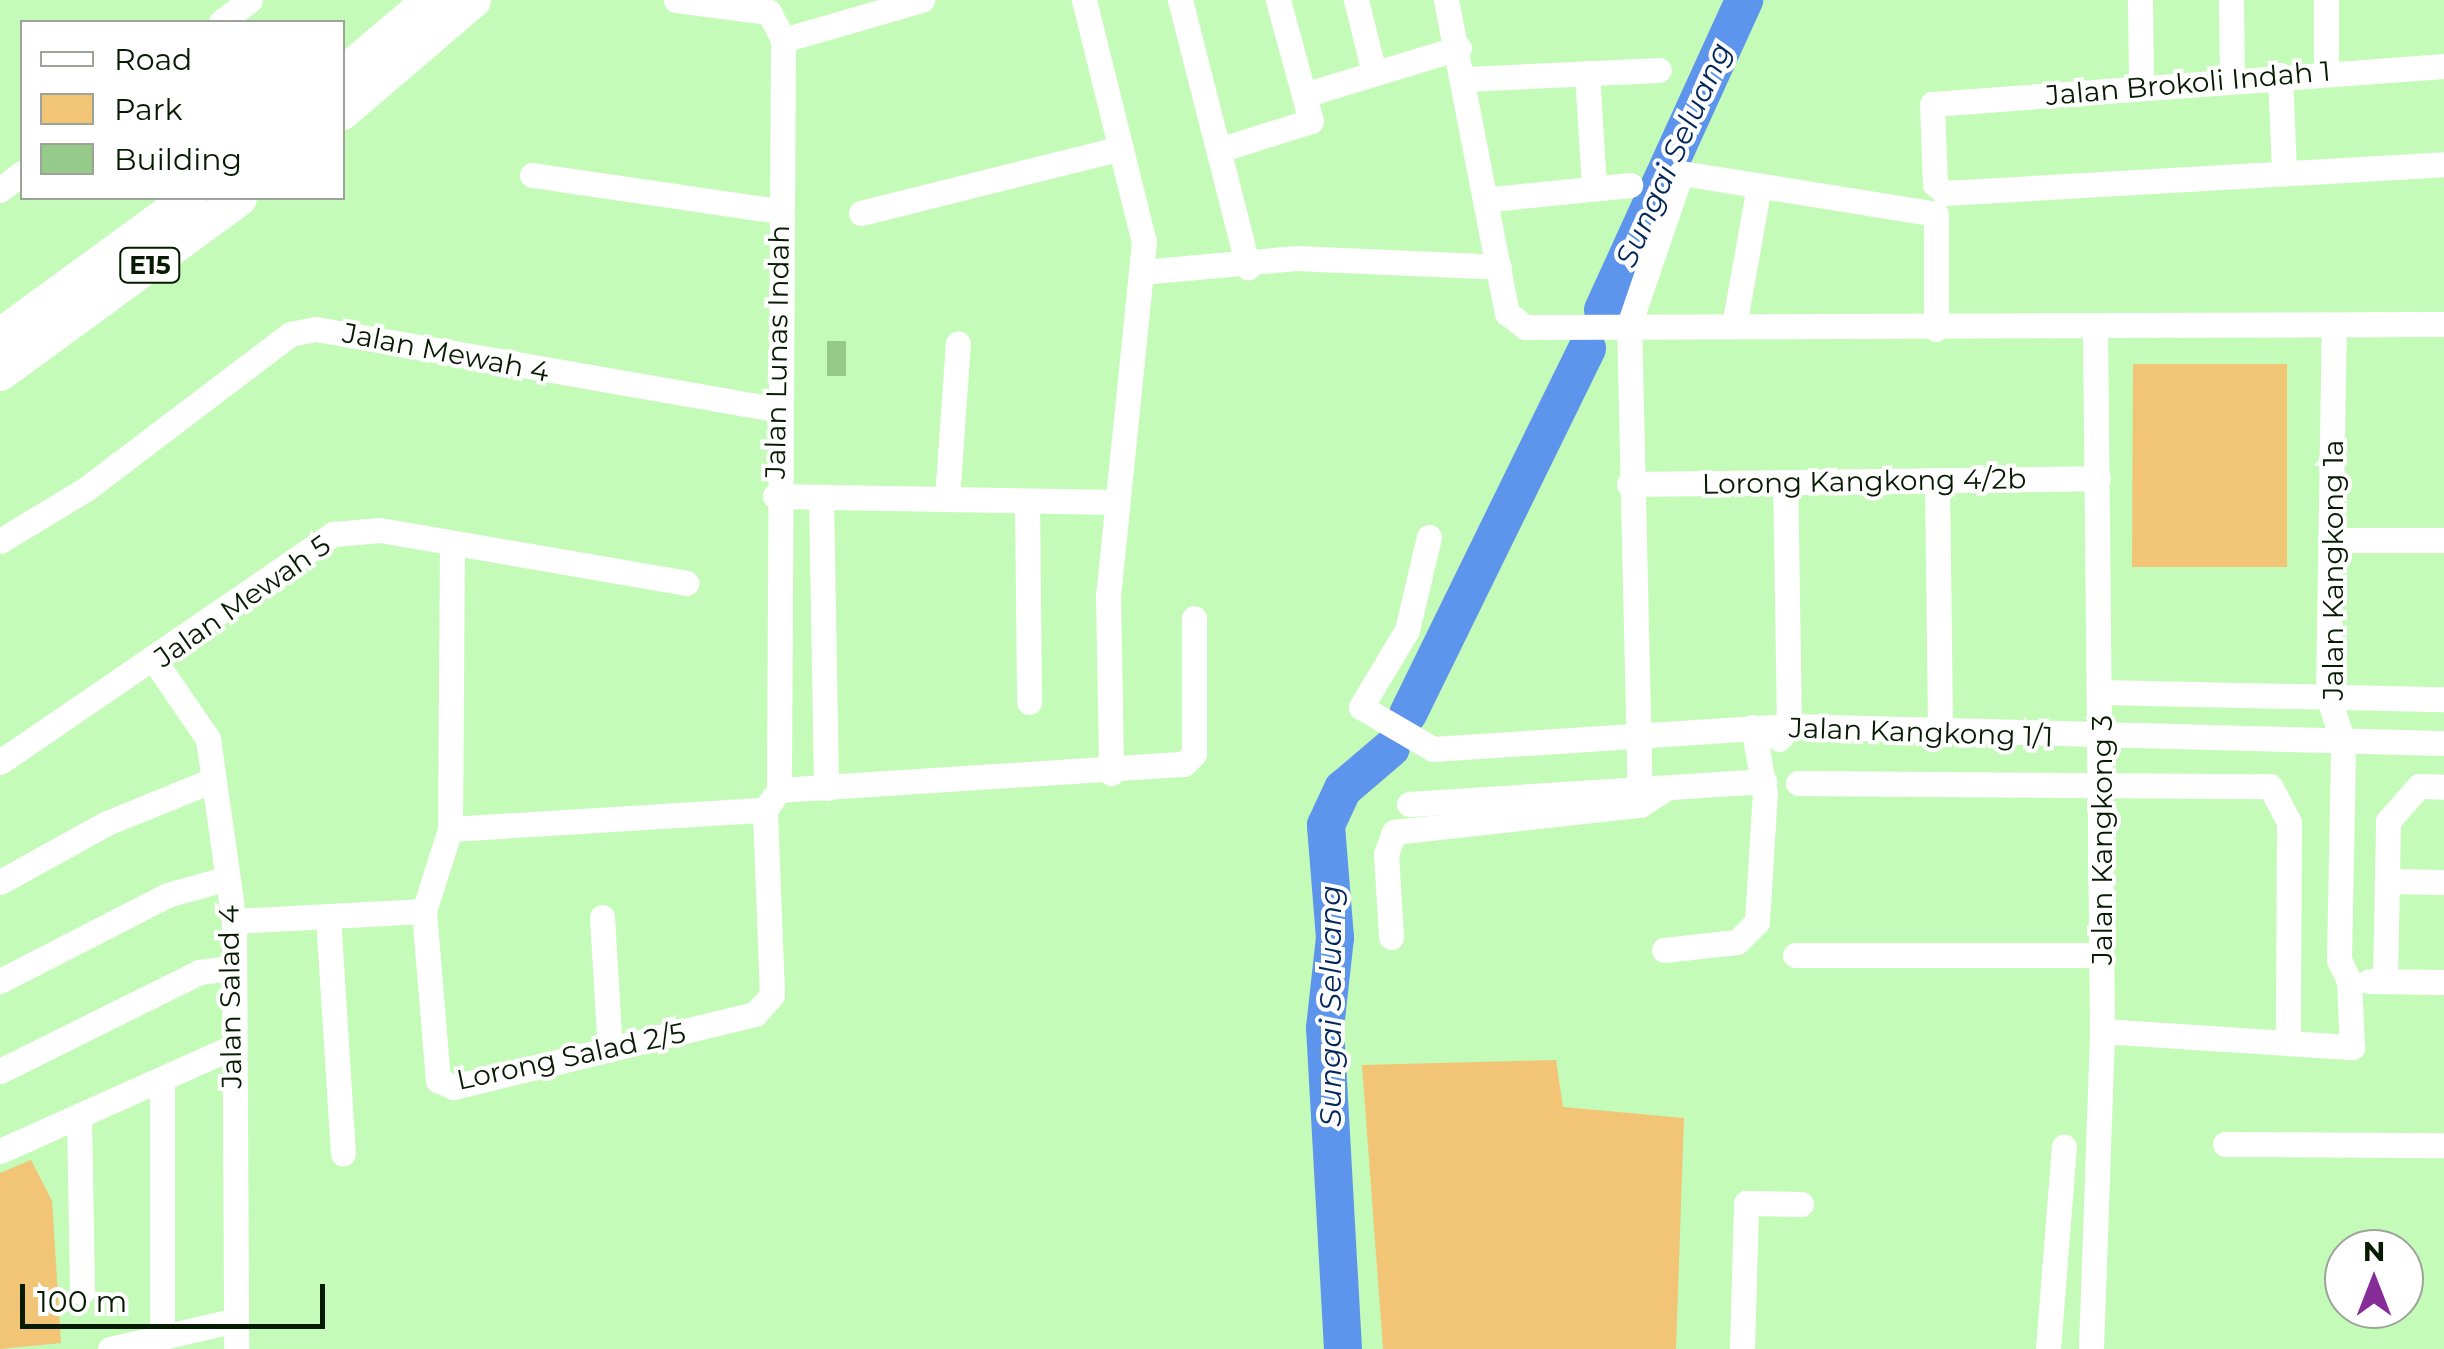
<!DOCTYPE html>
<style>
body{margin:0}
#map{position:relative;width:2444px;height:1349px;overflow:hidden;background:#c5fbb8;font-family:Montserrat,sans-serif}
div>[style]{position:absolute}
.green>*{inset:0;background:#f2c476}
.river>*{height:38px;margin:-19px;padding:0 19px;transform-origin:19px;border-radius:19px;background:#5d94ec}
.building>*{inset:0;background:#96ca89}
.minor>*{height:25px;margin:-12.5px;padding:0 12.5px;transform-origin:12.5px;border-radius:12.5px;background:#fff}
.highway>*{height:35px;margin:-17.5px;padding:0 17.5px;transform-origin:17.5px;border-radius:17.5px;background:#fff}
span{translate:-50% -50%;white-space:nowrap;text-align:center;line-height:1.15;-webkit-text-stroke:8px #fff;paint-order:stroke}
.shield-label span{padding:2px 8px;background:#fff;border:2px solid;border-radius:8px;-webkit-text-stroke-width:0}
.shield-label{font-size:25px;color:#071b03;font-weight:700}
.street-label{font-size:28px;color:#071b03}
.water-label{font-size:30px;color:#03265b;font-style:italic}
.legend{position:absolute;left:20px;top:20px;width:325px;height:180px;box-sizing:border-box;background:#fff;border:2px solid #9ca49a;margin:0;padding:12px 18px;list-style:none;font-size:30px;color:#071b03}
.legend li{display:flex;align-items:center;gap:20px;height:50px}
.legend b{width:50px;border:2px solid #9ca49a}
.north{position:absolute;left:2324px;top:1229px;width:100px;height:100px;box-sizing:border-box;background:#fff;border:2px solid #9ca49a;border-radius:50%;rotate:0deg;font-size:28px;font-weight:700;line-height:40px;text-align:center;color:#071b03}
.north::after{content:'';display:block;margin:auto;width:35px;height:45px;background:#852c99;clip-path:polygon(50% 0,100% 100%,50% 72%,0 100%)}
.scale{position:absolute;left:20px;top:1284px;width:305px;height:45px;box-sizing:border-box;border:5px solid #071b03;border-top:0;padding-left:12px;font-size:30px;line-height:35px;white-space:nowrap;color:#071b03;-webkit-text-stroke:8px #fff;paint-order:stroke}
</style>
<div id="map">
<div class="green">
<div style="clip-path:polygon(2133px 364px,2287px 364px,2287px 567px,2132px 567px)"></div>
<div style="clip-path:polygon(1556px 1060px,1563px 1107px,1684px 1118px,1676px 1349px,1383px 1349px,1362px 1065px)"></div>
<div style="clip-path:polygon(31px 1160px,52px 1201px,61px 1343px,0 1349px,0 1173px)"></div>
</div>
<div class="river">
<div style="left:1603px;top:310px;width:341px;rotate:-65.5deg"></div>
<div style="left:1408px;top:714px;width:407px;rotate:-63.9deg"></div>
<div style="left:1343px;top:1349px;width:322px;rotate:-93.2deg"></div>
<div style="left:1325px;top:1028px;width:91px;rotate:-83.7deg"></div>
<div style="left:1335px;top:938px;width:113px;rotate:-94.6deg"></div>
<div style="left:1326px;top:825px;width:40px;rotate:-65deg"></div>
<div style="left:1343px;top:789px;width:63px;rotate:-40.5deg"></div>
</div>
<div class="building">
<div style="clip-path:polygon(827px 341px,846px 341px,846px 376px,827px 376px)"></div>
</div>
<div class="minor">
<div style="left:676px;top:0;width:94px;rotate:7.4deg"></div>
<div style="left:769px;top:12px;width:31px;rotate:63deg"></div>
<div style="left:783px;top:40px;width:750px;rotate:90.31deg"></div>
<div style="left:1084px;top:0;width:249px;rotate:76.1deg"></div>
<div style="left:1144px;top:242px;width:354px;rotate:95.8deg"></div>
<div style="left:1108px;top:594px;width:179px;rotate:89deg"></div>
<div style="left:1180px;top:0;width:276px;rotate:75.7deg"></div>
<div style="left:1356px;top:0;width:75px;rotate:76.1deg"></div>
<div style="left:1446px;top:0;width:319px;rotate:79deg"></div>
<div style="left:1507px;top:313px;width:23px;rotate:38deg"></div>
<div style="left:1525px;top:327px;width:919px;rotate:-0.19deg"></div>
<div style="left:2140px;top:0;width:87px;rotate:89.3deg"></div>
<div style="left:2231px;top:0;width:79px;rotate:89.3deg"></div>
<div style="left:2326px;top:0;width:71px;rotate:90deg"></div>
<div style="left:221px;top:22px;width:36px;rotate:-37deg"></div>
<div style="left:783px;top:40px;width:145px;rotate:-16.1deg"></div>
<div style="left:2444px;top:66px;width:513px;rotate:175.76deg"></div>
<div style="left:1932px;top:104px;width:80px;rotate:87.9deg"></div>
<div style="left:1935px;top:184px;width:13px;rotate:42deg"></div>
<div style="left:1945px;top:193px;width:500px;rotate:-3.3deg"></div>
<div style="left:1587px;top:73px;width:116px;rotate:86.5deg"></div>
<div style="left:2280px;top:75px;width:97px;rotate:87.6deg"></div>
<div style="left:1467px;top:79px;width:192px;rotate:-2.7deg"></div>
<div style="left:1304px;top:95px;width:162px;rotate:-16.9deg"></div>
<div style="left:1219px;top:150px;width:96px;rotate:-17.5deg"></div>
<div style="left:1311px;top:121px;width:125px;rotate:-105.3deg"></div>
<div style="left:532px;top:175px;width:251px;rotate:8.3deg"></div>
<div style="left:0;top:190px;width:28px;rotate:-38deg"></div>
<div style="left:1492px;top:199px;width:139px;rotate:-5.8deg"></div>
<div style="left:861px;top:213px;width:268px;rotate:-14deg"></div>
<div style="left:1142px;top:272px;width:155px;rotate:-5.2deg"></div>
<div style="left:1296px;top:258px;width:203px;rotate:2.5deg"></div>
<div style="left:1734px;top:326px;width:142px;rotate:-79.9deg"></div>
<div style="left:1937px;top:480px;width:253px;rotate:89.3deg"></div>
<div style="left:1629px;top:484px;width:469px;rotate:-0.7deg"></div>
<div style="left:775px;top:496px;width:342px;rotate:1deg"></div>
<div style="left:821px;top:497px;width:291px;rotate:89deg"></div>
<div style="left:947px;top:499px;width:156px;rotate:-86deg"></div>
<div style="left:1027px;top:501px;width:201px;rotate:89.4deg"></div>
<div style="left:1429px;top:537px;width:96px;rotate:103.3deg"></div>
<div style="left:1407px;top:630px;width:90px;rotate:120.9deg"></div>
<div style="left:1361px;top:707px;width:83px;rotate:30.3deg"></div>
<div style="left:1433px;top:749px;width:357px;rotate:-3.7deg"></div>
<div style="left:1789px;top:726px;width:655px;rotate:1.49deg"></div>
<div style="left:2331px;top:540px;width:113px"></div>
<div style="left:0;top:541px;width:100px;rotate:-31.2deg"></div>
<div style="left:86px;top:489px;width:256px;rotate:-37.2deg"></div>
<div style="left:290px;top:334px;width:26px;rotate:-11deg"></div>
<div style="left:316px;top:329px;width:467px;rotate:9.9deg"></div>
<div style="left:452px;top:544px;width:285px;rotate:90.4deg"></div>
<div style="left:450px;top:829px;width:86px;rotate:107.6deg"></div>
<div style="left:424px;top:911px;width:170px;rotate:85.3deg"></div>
<div style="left:438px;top:1080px;width:17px;rotate:25deg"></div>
<div style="left:453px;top:1087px;width:311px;rotate:-13.6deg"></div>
<div style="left:755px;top:1014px;width:25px;rotate:-48deg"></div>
<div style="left:772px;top:995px;width:185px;rotate:-92.2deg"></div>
<div style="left:156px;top:663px;width:92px;rotate:55.6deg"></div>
<div style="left:208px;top:739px;width:184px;rotate:81.9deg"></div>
<div style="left:234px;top:921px;width:428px;rotate:89.7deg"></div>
<div style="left:2102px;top:692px;width:342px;rotate:1.2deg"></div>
<div style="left:1779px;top:739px;width:16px;rotate:-52deg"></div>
<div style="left:1789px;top:726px;width:243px;rotate:-90.9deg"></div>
<div style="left:0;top:762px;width:404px;rotate:-34.4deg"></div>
<div style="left:333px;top:534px;width:47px;rotate:-4.9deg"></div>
<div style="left:380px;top:530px;width:311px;rotate:9.8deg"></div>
<div style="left:1798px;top:783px;width:472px;rotate:0.4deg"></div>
<div style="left:2270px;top:786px;width:41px;rotate:62.2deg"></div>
<div style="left:2289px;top:822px;width:216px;rotate:90.3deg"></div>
<div style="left:779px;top:790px;width:406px;rotate:-3.7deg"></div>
<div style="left:1184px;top:764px;width:14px;rotate:-45deg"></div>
<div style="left:1194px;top:754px;width:136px;rotate:-90deg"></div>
<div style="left:1409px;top:804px;width:356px;rotate:-3.7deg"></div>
<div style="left:1640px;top:805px;width:480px;rotate:-91.3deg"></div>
<div style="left:1629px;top:325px;width:161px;rotate:-71.1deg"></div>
<div style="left:1681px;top:173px;width:258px;rotate:9.1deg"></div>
<div style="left:1936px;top:214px;width:115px;rotate:90deg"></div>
<div style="left:450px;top:829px;width:316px;rotate:-3.5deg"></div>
<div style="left:765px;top:810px;width:14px;rotate:-56deg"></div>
<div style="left:2387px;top:881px;width:57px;rotate:1deg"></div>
<div style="left:0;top:882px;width:122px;rotate:-28.9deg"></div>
<div style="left:107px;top:823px;width:114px;rotate:-22.1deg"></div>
<div style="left:328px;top:916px;width:238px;rotate:86.4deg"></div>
<div style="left:602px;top:917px;width:133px;rotate:86.6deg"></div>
<div style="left:234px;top:921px;width:190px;rotate:-3deg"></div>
<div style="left:1391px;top:937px;width:83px;rotate:-93.4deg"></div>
<div style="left:1386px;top:854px;width:23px;rotate:-70deg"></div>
<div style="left:1394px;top:832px;width:247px;rotate:-6.3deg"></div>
<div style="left:1640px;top:805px;width:30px;rotate:-33deg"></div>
<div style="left:1664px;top:950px;width:73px;rotate:-6.3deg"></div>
<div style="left:1737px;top:942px;width:28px;rotate:-45deg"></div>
<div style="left:1757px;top:922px;width:129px;rotate:-86.5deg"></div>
<div style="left:1765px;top:793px;width:67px;rotate:-100.3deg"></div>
<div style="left:1795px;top:955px;width:306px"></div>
<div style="left:0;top:981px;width:188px;rotate:-27.2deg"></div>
<div style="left:167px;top:895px;width:60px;rotate:-15.4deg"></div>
<div style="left:2369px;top:981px;width:75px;rotate:0.8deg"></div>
<div style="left:2385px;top:981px;width:160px;rotate:-88.9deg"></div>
<div style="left:2388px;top:821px;width:47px;rotate:-48.5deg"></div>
<div style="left:2419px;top:786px;width:25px;rotate:2deg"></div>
<div style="left:2102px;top:1031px;width:251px;rotate:3.7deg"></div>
<div style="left:2352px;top:1047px;width:66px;rotate:-92.6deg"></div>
<div style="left:2349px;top:981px;width:23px;rotate:-115deg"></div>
<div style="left:2339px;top:960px;width:218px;rotate:-88.9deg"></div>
<div style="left:2343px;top:742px;width:48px;rotate:-108.1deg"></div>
<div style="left:2328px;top:696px;width:367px;rotate:-89.1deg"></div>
<div style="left:0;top:1071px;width:222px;rotate:-26.4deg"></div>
<div style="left:199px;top:972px;width:35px;rotate:-7deg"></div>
<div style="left:162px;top:1079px;width:258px;rotate:90deg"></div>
<div style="left:79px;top:1116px;width:176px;rotate:89deg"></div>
<div style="left:2225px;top:1144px;width:219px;rotate:0.3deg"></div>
<div style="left:0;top:1151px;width:255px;rotate:-24.1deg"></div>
<div style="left:110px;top:1349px;width:125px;rotate:-12.9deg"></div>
<div style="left:1742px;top:1349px;width:146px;rotate:-88.4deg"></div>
<div style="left:1746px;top:1203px;width:55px;rotate:1deg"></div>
<div style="left:2048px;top:1349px;width:203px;rotate:-85.5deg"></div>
<div style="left:2091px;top:1349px;width:318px;rotate:-88deg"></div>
<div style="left:2102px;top:1031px;width:700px;rotate:-90.57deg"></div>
</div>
<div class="highway">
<div style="left:342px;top:74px;width:114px;rotate:-40.4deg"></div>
<div style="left:342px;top:112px;width:172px;rotate:-40.5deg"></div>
<div style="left:0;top:335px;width:233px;rotate:-36.1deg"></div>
<div style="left:0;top:373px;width:296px;rotate:-36.2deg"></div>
</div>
<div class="shield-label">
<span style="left:150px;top:265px">E15</span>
</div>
<div class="street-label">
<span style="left:2188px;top:83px;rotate:-5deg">Jalan Brokoli Indah 1</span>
<span style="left:446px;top:352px;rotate:11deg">Jalan Mewah 4</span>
<span style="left:777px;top:352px;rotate:-89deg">Jalan Lunas Indah</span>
<span style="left:1864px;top:481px;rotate:-1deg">Lorong Kangkong 4/2b</span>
<span style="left:2333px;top:570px;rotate:-90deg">Jalan Kangkong 1a</span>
<span style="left:242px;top:601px;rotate:-35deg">Jalan Mewah 5</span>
<span style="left:1921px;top:732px;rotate:2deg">Jalan Kangkong 1/1</span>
<span style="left:2102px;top:840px;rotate:-90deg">Jalan Kangkong 3</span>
<span style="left:230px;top:997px;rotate:-91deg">Jalan Salad 4</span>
<span style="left:571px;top:1056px;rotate:-12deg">Lorong Salad 2/5</span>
</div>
<div class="water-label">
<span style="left:1674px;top:155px;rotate:-66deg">Sungai Seluang</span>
<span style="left:1331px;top:1006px;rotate:-90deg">Sungai Seluang</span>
</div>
<ul class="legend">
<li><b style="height:12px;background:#fff"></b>Road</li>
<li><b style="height:28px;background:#f2c476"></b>Park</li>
<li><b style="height:28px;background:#96ca89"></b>Building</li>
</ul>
<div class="north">N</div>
<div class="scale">100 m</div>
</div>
